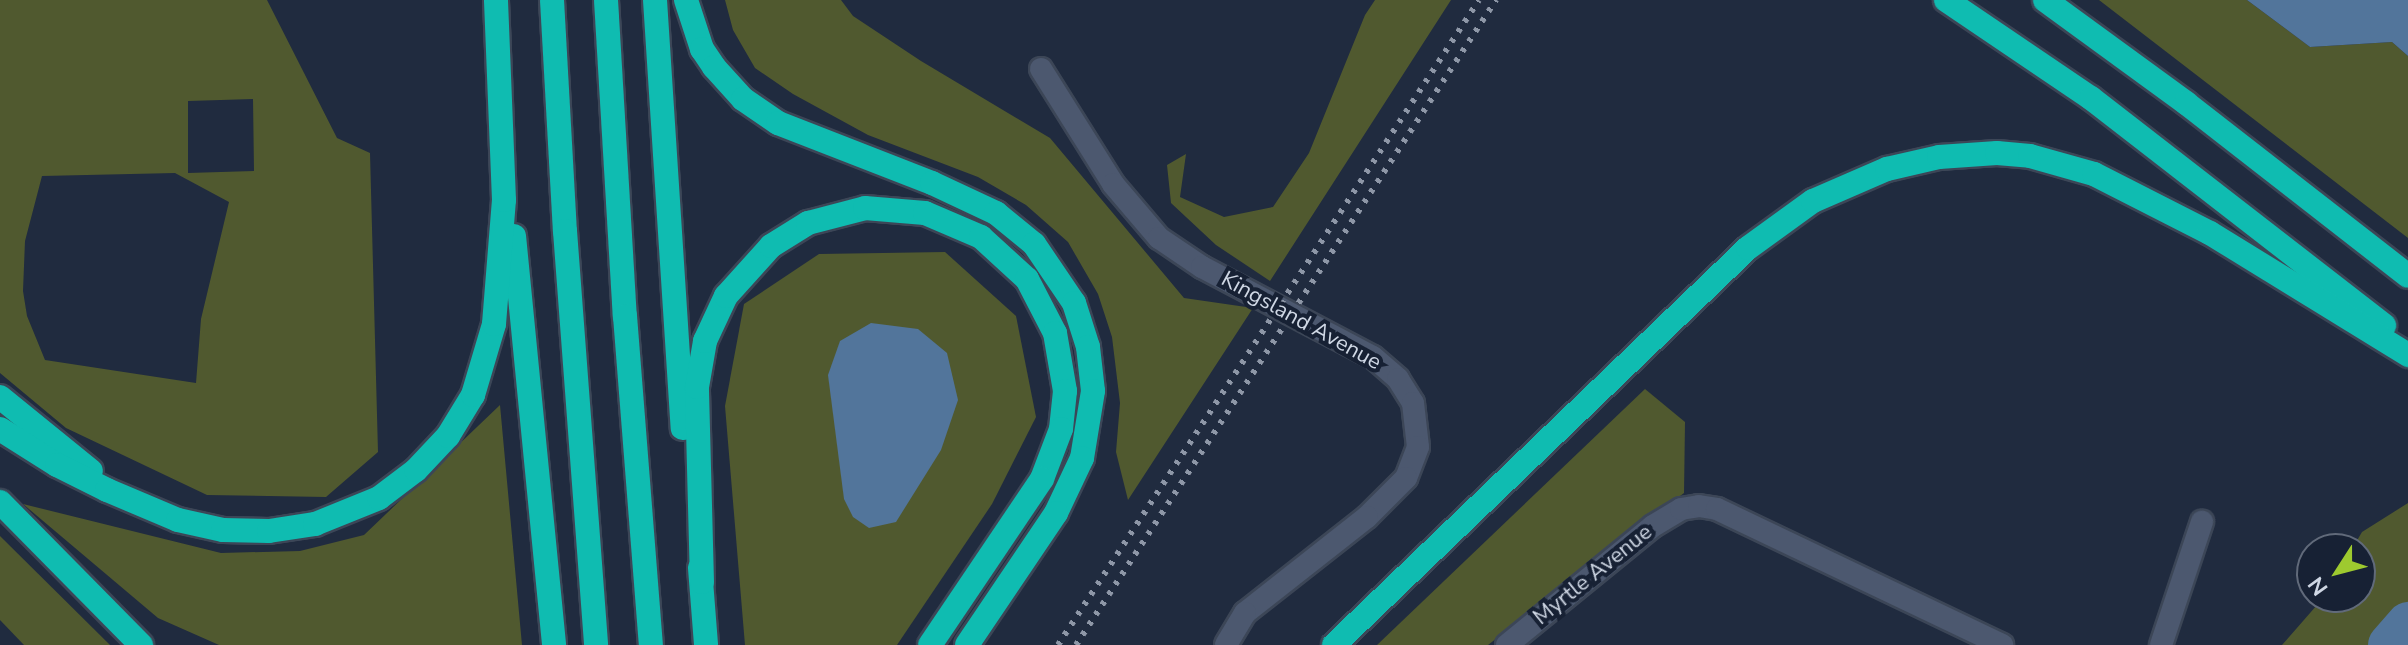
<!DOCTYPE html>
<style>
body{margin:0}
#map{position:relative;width:2408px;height:645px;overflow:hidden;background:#202b3f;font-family:"Nunito Sans",sans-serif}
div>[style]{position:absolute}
.green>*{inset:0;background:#50592f}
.water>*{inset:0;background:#52759b}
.river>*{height:44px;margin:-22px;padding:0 22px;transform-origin:22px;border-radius:22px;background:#52759b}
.roads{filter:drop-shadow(2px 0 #3c4657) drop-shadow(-2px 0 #3c4657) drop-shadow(0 2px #3c4657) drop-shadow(0 -2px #3c4657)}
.minor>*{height:22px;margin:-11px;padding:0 11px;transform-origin:11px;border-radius:11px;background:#4c586f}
.motorway>*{height:24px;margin:-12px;padding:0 12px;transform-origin:12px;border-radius:12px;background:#0fbcb1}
.rail>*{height:6px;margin-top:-3px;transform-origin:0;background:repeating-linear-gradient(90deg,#8e97a7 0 4px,transparent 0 12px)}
span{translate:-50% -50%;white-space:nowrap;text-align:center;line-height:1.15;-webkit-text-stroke:8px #172134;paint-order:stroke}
.street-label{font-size:22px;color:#cfd7e4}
.north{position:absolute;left:2296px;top:533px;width:80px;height:80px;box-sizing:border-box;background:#172134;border:2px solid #616a7a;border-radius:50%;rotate:234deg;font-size:22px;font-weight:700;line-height:32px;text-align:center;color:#cfd7e4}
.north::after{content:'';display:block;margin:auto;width:28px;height:36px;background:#9eca2f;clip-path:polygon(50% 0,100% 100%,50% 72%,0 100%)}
</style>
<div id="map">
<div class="green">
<div style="clip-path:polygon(evenodd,0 0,267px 0,337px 138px,370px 153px,378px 452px,326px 497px,207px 495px,66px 428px,0 373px,0 0,253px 99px,254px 171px,188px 173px,188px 101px,253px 99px,0 0,175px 173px,229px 202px,201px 319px,196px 383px,45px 360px,27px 316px,23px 291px,25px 241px,42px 176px,175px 173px)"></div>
<div style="clip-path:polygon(725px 0,841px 0,853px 16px,921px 61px,1050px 138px,1184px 298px,1253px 308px,1128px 500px,1116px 452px,1120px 403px,1112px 337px,1098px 294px,1068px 242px,1026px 205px,978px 177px,868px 135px,793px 94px,755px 68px,733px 30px)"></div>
<div style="clip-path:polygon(1375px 0,1451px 0,1270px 281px,1216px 245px,1171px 203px,1167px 165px,1186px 154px,1180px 197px,1224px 217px,1273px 207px,1309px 153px,1365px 15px)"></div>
<div style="clip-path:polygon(2099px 0,2247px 0,2310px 47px,2392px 42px,2408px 56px,2408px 238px)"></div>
<div style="clip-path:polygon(945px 252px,1016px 316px,1036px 417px,992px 504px,897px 645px,745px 645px,725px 406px,744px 304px,819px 254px)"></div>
<div style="clip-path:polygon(1645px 389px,1685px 422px,1684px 493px,1488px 645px,1377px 645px)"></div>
<div style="clip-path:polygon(500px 405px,522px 645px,219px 645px,158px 618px,23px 504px,221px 553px,300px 551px,364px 535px)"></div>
<div style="clip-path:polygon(2408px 503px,2408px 645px,2282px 645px,2324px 597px,2360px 597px,2360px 549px,2352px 549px,2362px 532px)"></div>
<div style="clip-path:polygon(0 536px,110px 645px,24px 645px,0 620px)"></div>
</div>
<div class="water">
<div style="clip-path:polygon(2247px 0,2408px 0,2408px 56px,2392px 42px,2310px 47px)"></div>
<div style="clip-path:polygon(871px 323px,918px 329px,947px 353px,958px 400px,941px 450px,896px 522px,869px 528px,853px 517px,844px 499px,828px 375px,840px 341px)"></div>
</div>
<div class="river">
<div style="left:2390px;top:645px;width:28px;rotate:-49deg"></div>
</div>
<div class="roads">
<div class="minor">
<div style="left:1041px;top:69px;width:136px;rotate:57.9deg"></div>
<div style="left:1113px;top:184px;width:71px;rotate:49.6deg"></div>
<div style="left:1159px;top:238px;width:52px;rotate:34deg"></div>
<div style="left:1202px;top:267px;width:193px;rotate:27.8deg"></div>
<div style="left:1373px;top:357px;width:33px;rotate:41deg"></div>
<div style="left:1398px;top:379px;width:28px;rotate:58deg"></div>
<div style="left:1413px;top:403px;width:44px;rotate:83.5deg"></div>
<div style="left:1418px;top:447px;width:33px;rotate:111deg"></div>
<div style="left:1406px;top:478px;width:55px;rotate:135deg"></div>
<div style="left:1367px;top:517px;width:155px;rotate:141.8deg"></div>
<div style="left:1245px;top:613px;width:37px;rotate:121deg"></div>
<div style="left:1507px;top:645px;width:188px;rotate:-39.2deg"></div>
<div style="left:1653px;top:526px;width:33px;rotate:-31deg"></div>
<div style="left:1681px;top:509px;width:18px;rotate:-9deg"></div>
<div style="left:1699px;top:506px;width:18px;rotate:9deg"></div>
<div style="left:1717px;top:509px;width:316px;rotate:25.5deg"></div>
<div style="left:2161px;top:645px;width:130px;rotate:-71.6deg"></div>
</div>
<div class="motorway">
<div style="left:552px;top:0;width:231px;rotate:86.8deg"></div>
<div style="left:565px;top:231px;width:415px;rotate:85.7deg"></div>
<div style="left:606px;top:0;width:317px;rotate:86.6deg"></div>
<div style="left:625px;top:316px;width:330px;rotate:85.5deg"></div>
<div style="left:655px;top:0;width:429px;rotate:86.3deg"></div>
<div style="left:686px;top:0;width:52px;rotate:71.9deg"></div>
<div style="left:702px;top:49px;width:22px;rotate:56deg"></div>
<div style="left:714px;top:67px;width:43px;rotate:47.8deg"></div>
<div style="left:743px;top:99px;width:42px;rotate:34.4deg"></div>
<div style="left:778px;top:123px;width:165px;rotate:21.3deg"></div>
<div style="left:932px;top:183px;width:71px;rotate:25.1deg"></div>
<div style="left:996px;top:213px;width:49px;rotate:39.2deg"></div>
<div style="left:1034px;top:244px;width:71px;rotate:55.9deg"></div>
<div style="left:1074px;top:303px;width:46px;rotate:72.3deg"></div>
<div style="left:1088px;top:347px;width:44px;rotate:83.5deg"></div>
<div style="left:1093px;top:391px;width:68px;rotate:99.3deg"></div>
<div style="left:1082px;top:458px;width:61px;rotate:115.3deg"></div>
<div style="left:1056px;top:513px;width:159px;rotate:124deg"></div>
<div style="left:1946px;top:0;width:175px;rotate:34.1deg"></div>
<div style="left:2091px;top:98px;width:371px;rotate:37.8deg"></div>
<div style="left:2045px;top:0;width:175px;rotate:36.1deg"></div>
<div style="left:2186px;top:103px;width:281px;rotate:37.9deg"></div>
<div style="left:514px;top:236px;width:411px;rotate:84.4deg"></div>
<div style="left:0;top:397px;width:117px;rotate:39.1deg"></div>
<div style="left:0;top:429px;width:67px;rotate:32.3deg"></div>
<div style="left:57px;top:465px;width:56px;rotate:26.6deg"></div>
<div style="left:107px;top:490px;width:77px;rotate:22.9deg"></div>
<div style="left:178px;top:520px;width:46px;rotate:12.5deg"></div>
<div style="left:223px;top:530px;width:46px;rotate:1.2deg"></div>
<div style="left:269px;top:531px;width:47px;rotate:-8.7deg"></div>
<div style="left:315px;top:524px;width:69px;rotate:-22.1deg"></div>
<div style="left:379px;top:498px;width:46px;rotate:-37.1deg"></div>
<div style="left:416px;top:470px;width:47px;rotate:-46.7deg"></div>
<div style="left:448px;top:436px;width:48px;rotate:-58.6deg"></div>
<div style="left:473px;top:395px;width:74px;rotate:-73.5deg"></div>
<div style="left:494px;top:324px;width:124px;rotate:-85.4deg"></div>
<div style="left:504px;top:200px;width:200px;rotate:-92.3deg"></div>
<div style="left:0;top:502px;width:201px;rotate:45.4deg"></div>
<div style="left:700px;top:568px;width:77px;rotate:85.5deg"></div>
<div style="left:702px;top:582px;width:195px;rotate:-91.5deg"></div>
<div style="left:697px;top:387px;width:47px;rotate:-80.1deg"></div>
<div style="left:705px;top:341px;width:50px;rotate:-65deg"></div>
<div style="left:726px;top:296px;width:67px;rotate:-48deg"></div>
<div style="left:771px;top:246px;width:44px;rotate:-31.9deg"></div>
<div style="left:808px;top:223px;width:59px;rotate:-14.7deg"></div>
<div style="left:865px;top:208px;width:60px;rotate:4.8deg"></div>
<div style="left:925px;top:213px;width:61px;rotate:23.2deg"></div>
<div style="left:981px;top:237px;width:62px;rotate:42.4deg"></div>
<div style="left:1027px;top:279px;width:61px;rotate:62.6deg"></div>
<div style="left:1055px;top:333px;width:59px;rotate:80.2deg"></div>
<div style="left:1065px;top:391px;width:38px;rotate:96deg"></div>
<div style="left:1061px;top:429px;width:53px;rotate:110.8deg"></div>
<div style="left:1042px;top:479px;width:200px;rotate:124deg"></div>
<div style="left:1334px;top:645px;width:574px;rotate:-43.8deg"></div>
<div style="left:1748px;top:248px;width:80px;rotate:-35.9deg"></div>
<div style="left:1813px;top:201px;width:81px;rotate:-23.4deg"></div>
<div style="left:1887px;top:169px;width:53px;rotate:-13deg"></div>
<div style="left:1939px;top:157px;width:58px;rotate:-3.9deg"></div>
<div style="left:1997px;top:153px;width:33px;rotate:5deg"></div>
<div style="left:2030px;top:156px;width:66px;rotate:15.7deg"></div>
<div style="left:2094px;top:174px;width:130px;rotate:27deg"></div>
<div style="left:2210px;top:233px;width:233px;rotate:31.6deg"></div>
</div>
</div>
<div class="rail">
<div style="left:1058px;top:645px;width:770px;rotate:-56.87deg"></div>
<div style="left:1076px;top:645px;width:770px;rotate:-56.93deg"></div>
</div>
<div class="street-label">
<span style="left:1301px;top:321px;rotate:29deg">Kingsland Avenue</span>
<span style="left:1593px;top:575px;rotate:-39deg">Myrtle Avenue</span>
</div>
<div class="north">N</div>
</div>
